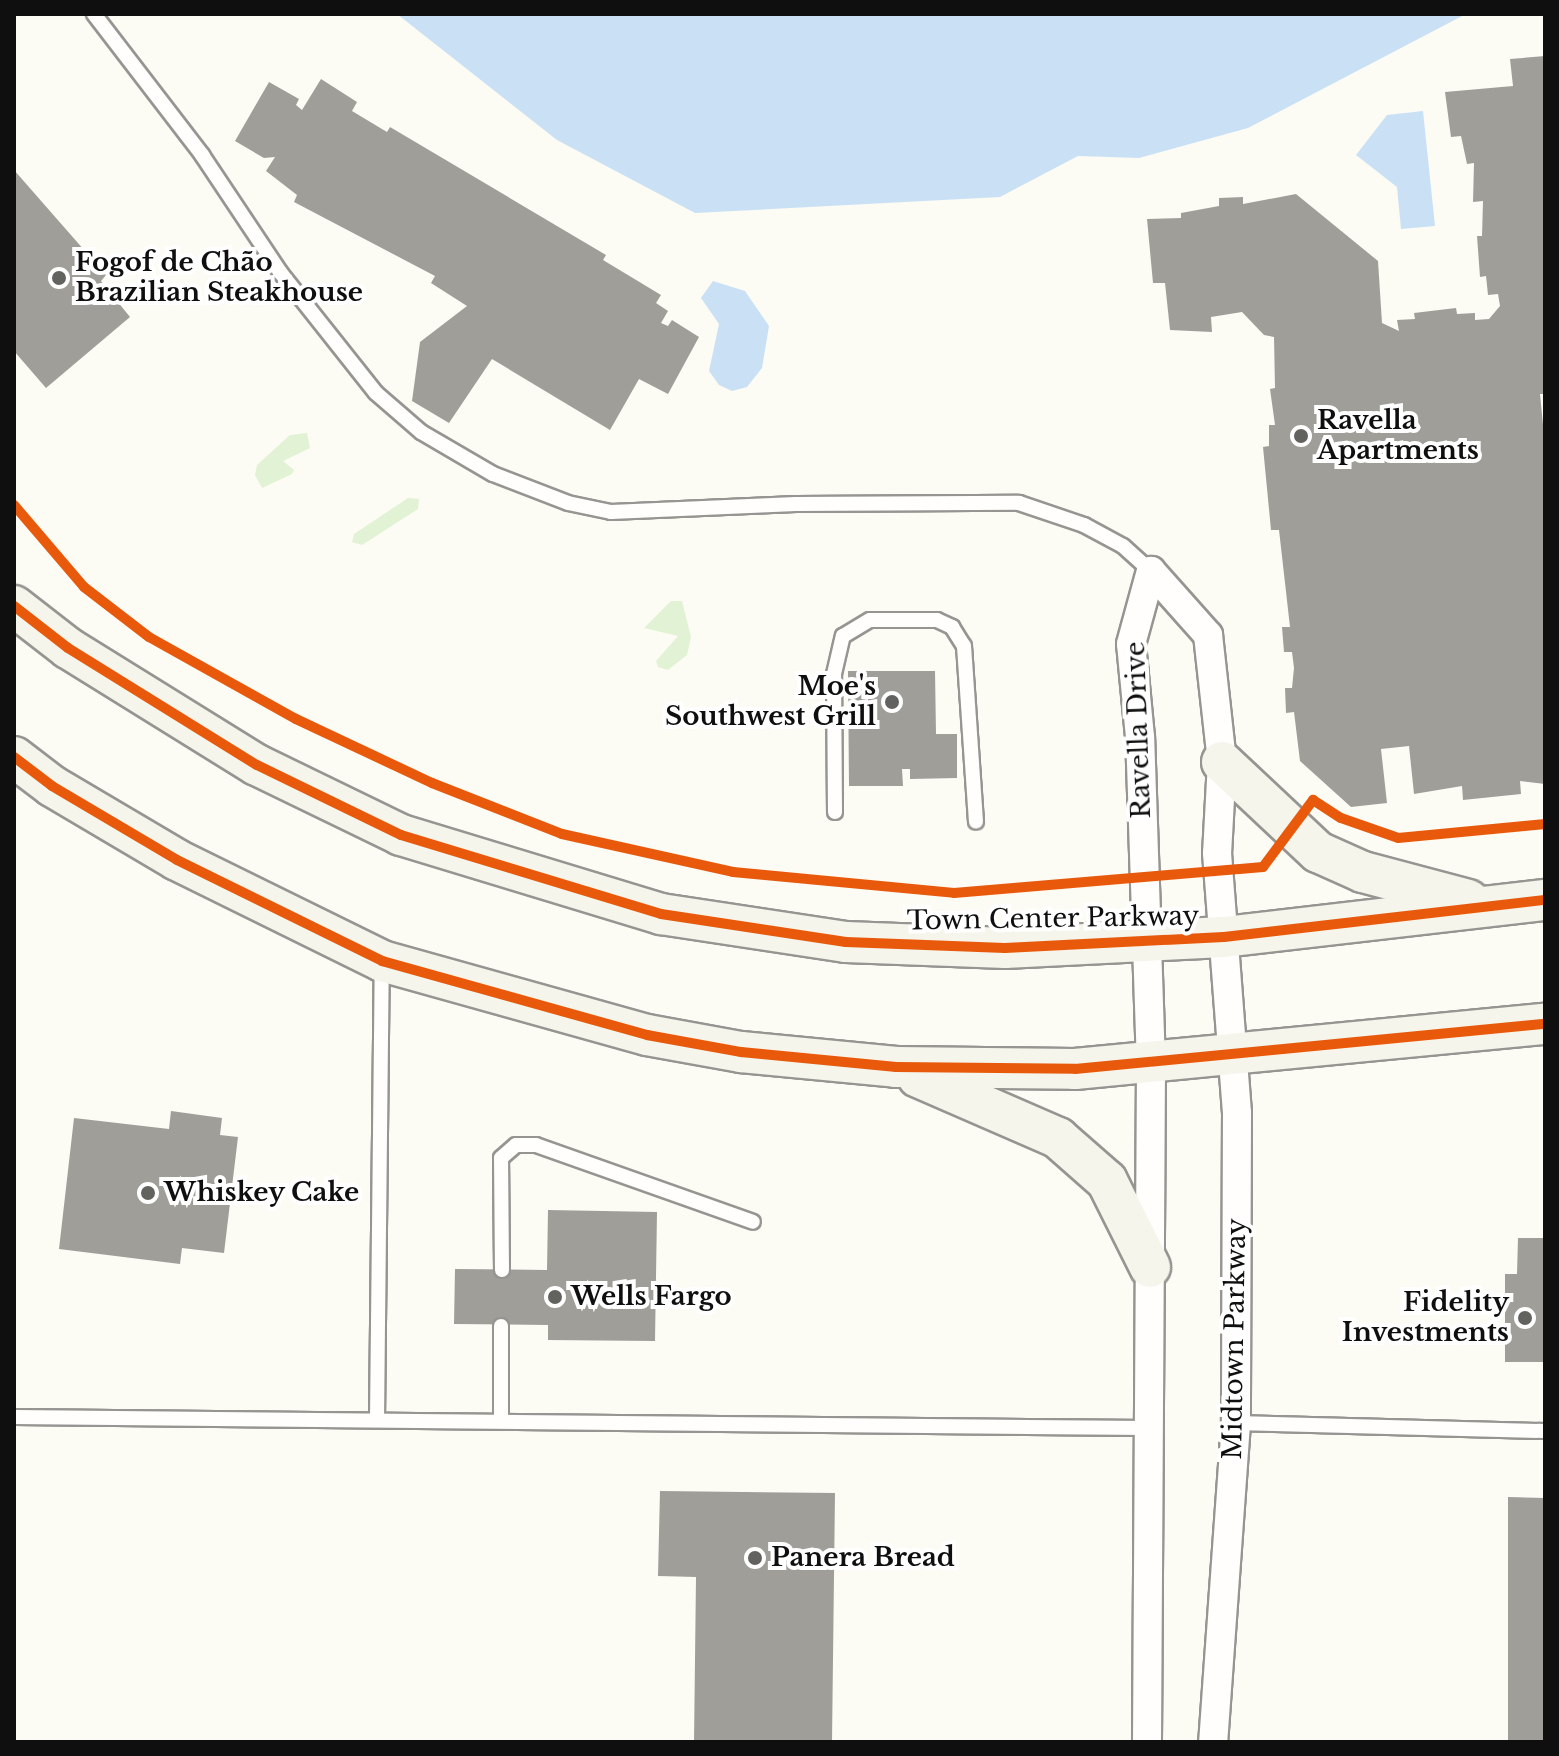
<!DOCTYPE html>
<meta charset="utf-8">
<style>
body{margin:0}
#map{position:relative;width:1559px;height:1756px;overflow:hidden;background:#fcfbf4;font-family:"Libre Baskerville",serif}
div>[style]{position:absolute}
.green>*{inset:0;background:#e2f2d4}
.water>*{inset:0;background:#cae1f5}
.building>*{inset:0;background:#a09e99}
.roads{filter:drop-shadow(2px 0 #969592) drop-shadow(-2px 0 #969592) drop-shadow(0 2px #969592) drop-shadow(0 -2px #969592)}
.lane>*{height:14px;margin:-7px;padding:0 7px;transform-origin:7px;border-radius:7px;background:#fffefd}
.street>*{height:28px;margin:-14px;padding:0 14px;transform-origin:14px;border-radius:14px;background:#fffefd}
.secondary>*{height:40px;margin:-20px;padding:0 20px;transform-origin:20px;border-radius:20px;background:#f5f5eb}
.cycleway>*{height:10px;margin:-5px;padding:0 5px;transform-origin:5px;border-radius:5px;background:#e8590c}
.dots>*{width:22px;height:22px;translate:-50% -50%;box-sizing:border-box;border:4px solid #fff;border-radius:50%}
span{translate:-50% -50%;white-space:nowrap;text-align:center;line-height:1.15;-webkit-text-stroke:8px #fff;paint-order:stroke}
.poi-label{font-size:26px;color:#0f0f0f;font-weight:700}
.left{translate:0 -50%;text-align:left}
.right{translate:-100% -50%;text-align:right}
.street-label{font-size:26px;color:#0f0f0f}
.frame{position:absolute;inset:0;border:16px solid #0f0f0f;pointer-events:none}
</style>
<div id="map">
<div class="green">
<div style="clip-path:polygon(307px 433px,310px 448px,283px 461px,294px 470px,292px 474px,262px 488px,255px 475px,257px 465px,290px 435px)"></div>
<div style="clip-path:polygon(408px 498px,419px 499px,418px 509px,362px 545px,352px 542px,354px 534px)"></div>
<div style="clip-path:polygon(671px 601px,682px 601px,691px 637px,687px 655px,668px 670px,658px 667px,656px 661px,678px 636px,644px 628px)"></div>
</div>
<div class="water">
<div style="clip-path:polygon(397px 14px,1466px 14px,1248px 128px,1139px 158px,1078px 156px,1000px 197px,695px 213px,557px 140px)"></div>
<div style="clip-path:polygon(1423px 111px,1435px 226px,1401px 229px,1397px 187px,1356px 155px,1387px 115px)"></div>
<div style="clip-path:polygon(713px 281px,745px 291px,769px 326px,762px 368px,747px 387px,732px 391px,719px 385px,709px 371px,719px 324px,701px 298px)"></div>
</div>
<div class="building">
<div style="clip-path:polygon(1545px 56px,1545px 394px,1540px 394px,1545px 445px,1545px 784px,1520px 781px,1521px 794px,1463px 800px,1462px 786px,1414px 794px,1409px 746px,1381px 749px,1387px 803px,1351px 807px,1300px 761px,1294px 712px,1286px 713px,1285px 688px,1292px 688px,1294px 668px,1292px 652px,1284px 652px,1282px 627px,1290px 627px,1279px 530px,1271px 530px,1263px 447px,1269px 446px,1269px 425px,1275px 425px,1270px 389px,1275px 388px,1274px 337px,1264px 335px,1242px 312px,1211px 317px,1212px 332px,1170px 330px,1165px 283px,1153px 283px,1147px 219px,1181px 218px,1181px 213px,1219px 206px,1219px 198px,1243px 197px,1243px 204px,1296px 194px,1378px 261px,1382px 323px,1399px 331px,1397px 320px,1415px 319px,1414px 313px,1456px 308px,1457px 314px,1475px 313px,1475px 320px,1489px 319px,1500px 306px,1498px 294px,1488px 295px,1486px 276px,1480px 277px,1477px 236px,1482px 236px,1483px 201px,1473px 202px,1474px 163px,1467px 164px,1461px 136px,1451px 137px,1445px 92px,1513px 86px,1510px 59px)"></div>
<div style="clip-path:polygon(321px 79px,357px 102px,352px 111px,387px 132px,390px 127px,606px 255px,603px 260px,661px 295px,656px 303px,668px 311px,661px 323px,668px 326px,672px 320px,699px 337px,668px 394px,639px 379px,610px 430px,492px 359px,449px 423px,412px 401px,420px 342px,467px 306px,431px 283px,435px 276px,294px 202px,297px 195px,266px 171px,275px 157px,264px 158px,235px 141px,269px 82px,299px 99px,296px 105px,302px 110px)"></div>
<div style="clip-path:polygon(14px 170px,106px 275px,101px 281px,130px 317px,46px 388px,14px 351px)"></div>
<div style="clip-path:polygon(848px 671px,935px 671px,936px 734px,957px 734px,957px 778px,910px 779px,910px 769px,902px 769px,903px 786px,849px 786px)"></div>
<div style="clip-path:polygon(171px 1111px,222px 1118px,220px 1135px,238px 1137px,224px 1253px,182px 1248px,180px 1264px,59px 1249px,74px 1118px,169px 1129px)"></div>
<div style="clip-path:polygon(548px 1210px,657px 1212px,655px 1341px,548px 1340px,548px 1325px,454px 1324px,455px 1269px,547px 1270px)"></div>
<div style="clip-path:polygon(1518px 1238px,1545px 1238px,1545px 1362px,1505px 1362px,1505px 1274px,1517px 1274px)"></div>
<div style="clip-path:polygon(660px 1491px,835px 1493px,832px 1742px,694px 1742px,696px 1577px,658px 1576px)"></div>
<div style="clip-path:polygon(1508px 1497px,1545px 1498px,1545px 1742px,1508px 1742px)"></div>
</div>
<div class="roads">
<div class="lane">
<div style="left:94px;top:14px;width:178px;rotate:52.5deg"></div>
<div style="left:202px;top:155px;width:141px;rotate:56.3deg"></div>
<div style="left:280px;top:272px;width:154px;rotate:51.6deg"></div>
<div style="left:376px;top:393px;width:60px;rotate:40.9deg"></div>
<div style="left:421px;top:432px;width:83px;rotate:30.3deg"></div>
<div style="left:493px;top:474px;width:80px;rotate:21.1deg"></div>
<div style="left:568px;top:503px;width:44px;rotate:11.8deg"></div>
<div style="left:611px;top:512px;width:185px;rotate:-2.5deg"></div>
<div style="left:796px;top:504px;width:223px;rotate:-0.3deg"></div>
<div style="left:1019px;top:503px;width:69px;rotate:18.7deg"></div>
<div style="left:1084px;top:525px;width:44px;rotate:28.3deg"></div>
<div style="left:1123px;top:546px;width:38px;rotate:42deg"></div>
<div style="left:835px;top:812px;width:138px;rotate:-90.4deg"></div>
<div style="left:834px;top:674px;width:39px;rotate:-77deg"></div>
<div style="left:843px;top:636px;width:31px;rotate:-31deg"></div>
<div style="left:870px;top:620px;width:67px"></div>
<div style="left:937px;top:620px;width:17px;rotate:25deg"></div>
<div style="left:952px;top:627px;width:22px;rotate:58deg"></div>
<div style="left:964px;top:646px;width:176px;rotate:86.1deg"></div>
<div style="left:502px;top:1270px;width:112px;rotate:-90.5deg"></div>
<div style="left:501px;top:1158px;width:20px;rotate:-41deg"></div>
<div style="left:516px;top:1145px;width:20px"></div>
<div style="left:536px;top:1145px;width:230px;rotate:19.5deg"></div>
<div style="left:14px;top:1417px;width:1134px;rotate:0.56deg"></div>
<div style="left:377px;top:1420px;width:454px;rotate:-89.4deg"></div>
<div style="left:501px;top:1421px;width:95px;rotate:-90deg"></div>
<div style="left:1236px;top:1423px;width:309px;rotate:1.5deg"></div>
</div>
<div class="street">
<div style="left:1151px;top:571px;width:86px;rotate:48.3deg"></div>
<div style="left:1208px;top:635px;width:128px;rotate:83.7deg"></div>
<div style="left:1222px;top:762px;width:91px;rotate:93.1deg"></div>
<div style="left:1217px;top:853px;width:261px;rotate:85.6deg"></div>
<div style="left:1237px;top:1113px;width:310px;rotate:90.2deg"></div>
<div style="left:1236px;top:1423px;width:320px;rotate:94.1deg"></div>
<div style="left:1147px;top:1742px;width:677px;rotate:-89.66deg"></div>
<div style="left:1151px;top:1065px;width:328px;rotate:-91.9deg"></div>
<div style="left:1140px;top:737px;width:93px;rotate:-95.5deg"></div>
<div style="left:1131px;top:644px;width:76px;rotate:-74.7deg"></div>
</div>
<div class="secondary">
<div style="left:14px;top:606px;width:68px;rotate:37.9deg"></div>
<div style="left:68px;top:648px;width:222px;rotate:31.8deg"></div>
<div style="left:257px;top:765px;width:160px;rotate:25.9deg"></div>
<div style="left:401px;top:835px;width:272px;rotate:16.9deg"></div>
<div style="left:661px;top:914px;width:187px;rotate:8.6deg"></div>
<div style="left:846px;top:942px;width:159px;rotate:2.2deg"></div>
<div style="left:1005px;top:948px;width:219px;rotate:-2.9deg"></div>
<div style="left:1224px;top:937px;width:323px;rotate:-6.6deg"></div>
<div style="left:14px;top:757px;width:48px;rotate:37.3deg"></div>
<div style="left:52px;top:786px;width:145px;rotate:30.6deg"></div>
<div style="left:177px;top:860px;width:229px;rotate:26.2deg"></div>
<div style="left:382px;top:961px;width:275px;rotate:15.6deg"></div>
<div style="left:647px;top:1035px;width:96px;rotate:10.3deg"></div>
<div style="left:741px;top:1052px;width:156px;rotate:5.5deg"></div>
<div style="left:896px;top:1067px;width:179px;rotate:0.6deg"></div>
<div style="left:1075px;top:1069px;width:472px;rotate:-5.5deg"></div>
<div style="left:1222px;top:762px;width:132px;rotate:43.2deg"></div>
<div style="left:1318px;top:852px;width:49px;rotate:24deg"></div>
<div style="left:1363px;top:872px;width:109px;rotate:14.9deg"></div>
<div style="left:918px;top:1077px;width:153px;rotate:23.5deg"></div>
<div style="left:1058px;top:1138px;width:65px;rotate:41.3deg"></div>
<div style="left:1107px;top:1181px;width:96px;rotate:63.4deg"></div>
</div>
</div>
<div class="cycleway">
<div style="left:14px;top:505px;width:108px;rotate:49.5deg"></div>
<div style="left:84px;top:587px;width:82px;rotate:37.6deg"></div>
<div style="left:149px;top:637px;width:168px;rotate:29.2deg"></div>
<div style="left:296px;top:719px;width:150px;rotate:25.2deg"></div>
<div style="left:432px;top:783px;width:140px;rotate:21.4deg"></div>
<div style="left:562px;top:834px;width:175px;rotate:12.5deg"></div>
<div style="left:733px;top:872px;width:222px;rotate:5.4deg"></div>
<div style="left:954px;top:893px;width:310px;rotate:-4.8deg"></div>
<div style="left:1263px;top:867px;width:84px;rotate:-53.3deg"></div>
<div style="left:1313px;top:800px;width:33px;rotate:33deg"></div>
<div style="left:1341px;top:818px;width:60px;rotate:19.3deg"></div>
<div style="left:1398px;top:838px;width:148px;rotate:-5.4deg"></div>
<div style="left:14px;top:606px;width:68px;rotate:37.9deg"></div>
<div style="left:68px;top:648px;width:222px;rotate:31.8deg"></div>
<div style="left:257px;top:765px;width:160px;rotate:25.9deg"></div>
<div style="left:401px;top:835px;width:272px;rotate:16.9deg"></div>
<div style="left:661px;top:914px;width:187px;rotate:8.6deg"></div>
<div style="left:846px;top:942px;width:159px;rotate:2.2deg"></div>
<div style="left:1005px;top:948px;width:219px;rotate:-2.9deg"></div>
<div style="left:1224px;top:937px;width:323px;rotate:-6.6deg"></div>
<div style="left:14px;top:757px;width:48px;rotate:37.3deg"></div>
<div style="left:52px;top:786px;width:145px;rotate:30.6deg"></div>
<div style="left:177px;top:860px;width:229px;rotate:26.2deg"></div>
<div style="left:382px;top:961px;width:275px;rotate:15.6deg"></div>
<div style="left:647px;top:1035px;width:96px;rotate:10.3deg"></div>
<div style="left:741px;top:1052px;width:156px;rotate:5.5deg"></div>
<div style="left:896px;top:1067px;width:179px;rotate:0.6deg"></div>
<div style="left:1075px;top:1069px;width:472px;rotate:-5.5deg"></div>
</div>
<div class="dots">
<div style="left:59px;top:278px;background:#62625f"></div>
<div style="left:1301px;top:436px;background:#62625f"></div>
<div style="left:892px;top:702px;background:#62625f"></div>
<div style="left:148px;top:1193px;background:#62625f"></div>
<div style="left:555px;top:1297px;background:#62625f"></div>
<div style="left:1525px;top:1318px;background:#62625f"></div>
<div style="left:755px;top:1558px;background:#62625f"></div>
</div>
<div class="poi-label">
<span class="left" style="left:75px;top:278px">Fogof de Chão<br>Brazilian Steakhouse</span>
<span class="left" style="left:1317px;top:436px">Ravella<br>Apartments</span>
<span class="right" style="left:876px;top:702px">Moe's<br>Southwest Grill</span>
<span class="left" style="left:164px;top:1193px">Whiskey Cake</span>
<span class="left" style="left:571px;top:1297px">Wells Fargo</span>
<span class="right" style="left:1509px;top:1318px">Fidelity<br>Investments</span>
<span class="left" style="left:771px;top:1558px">Panera Bread</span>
</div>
<div class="street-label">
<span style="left:1139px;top:730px;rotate:-92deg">Ravella Drive</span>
<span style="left:1053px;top:919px;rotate:-1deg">Town Center Parkway</span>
<span style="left:1235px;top:1339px;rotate:-89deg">Midtown Parkway</span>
</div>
<div class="frame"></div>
</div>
